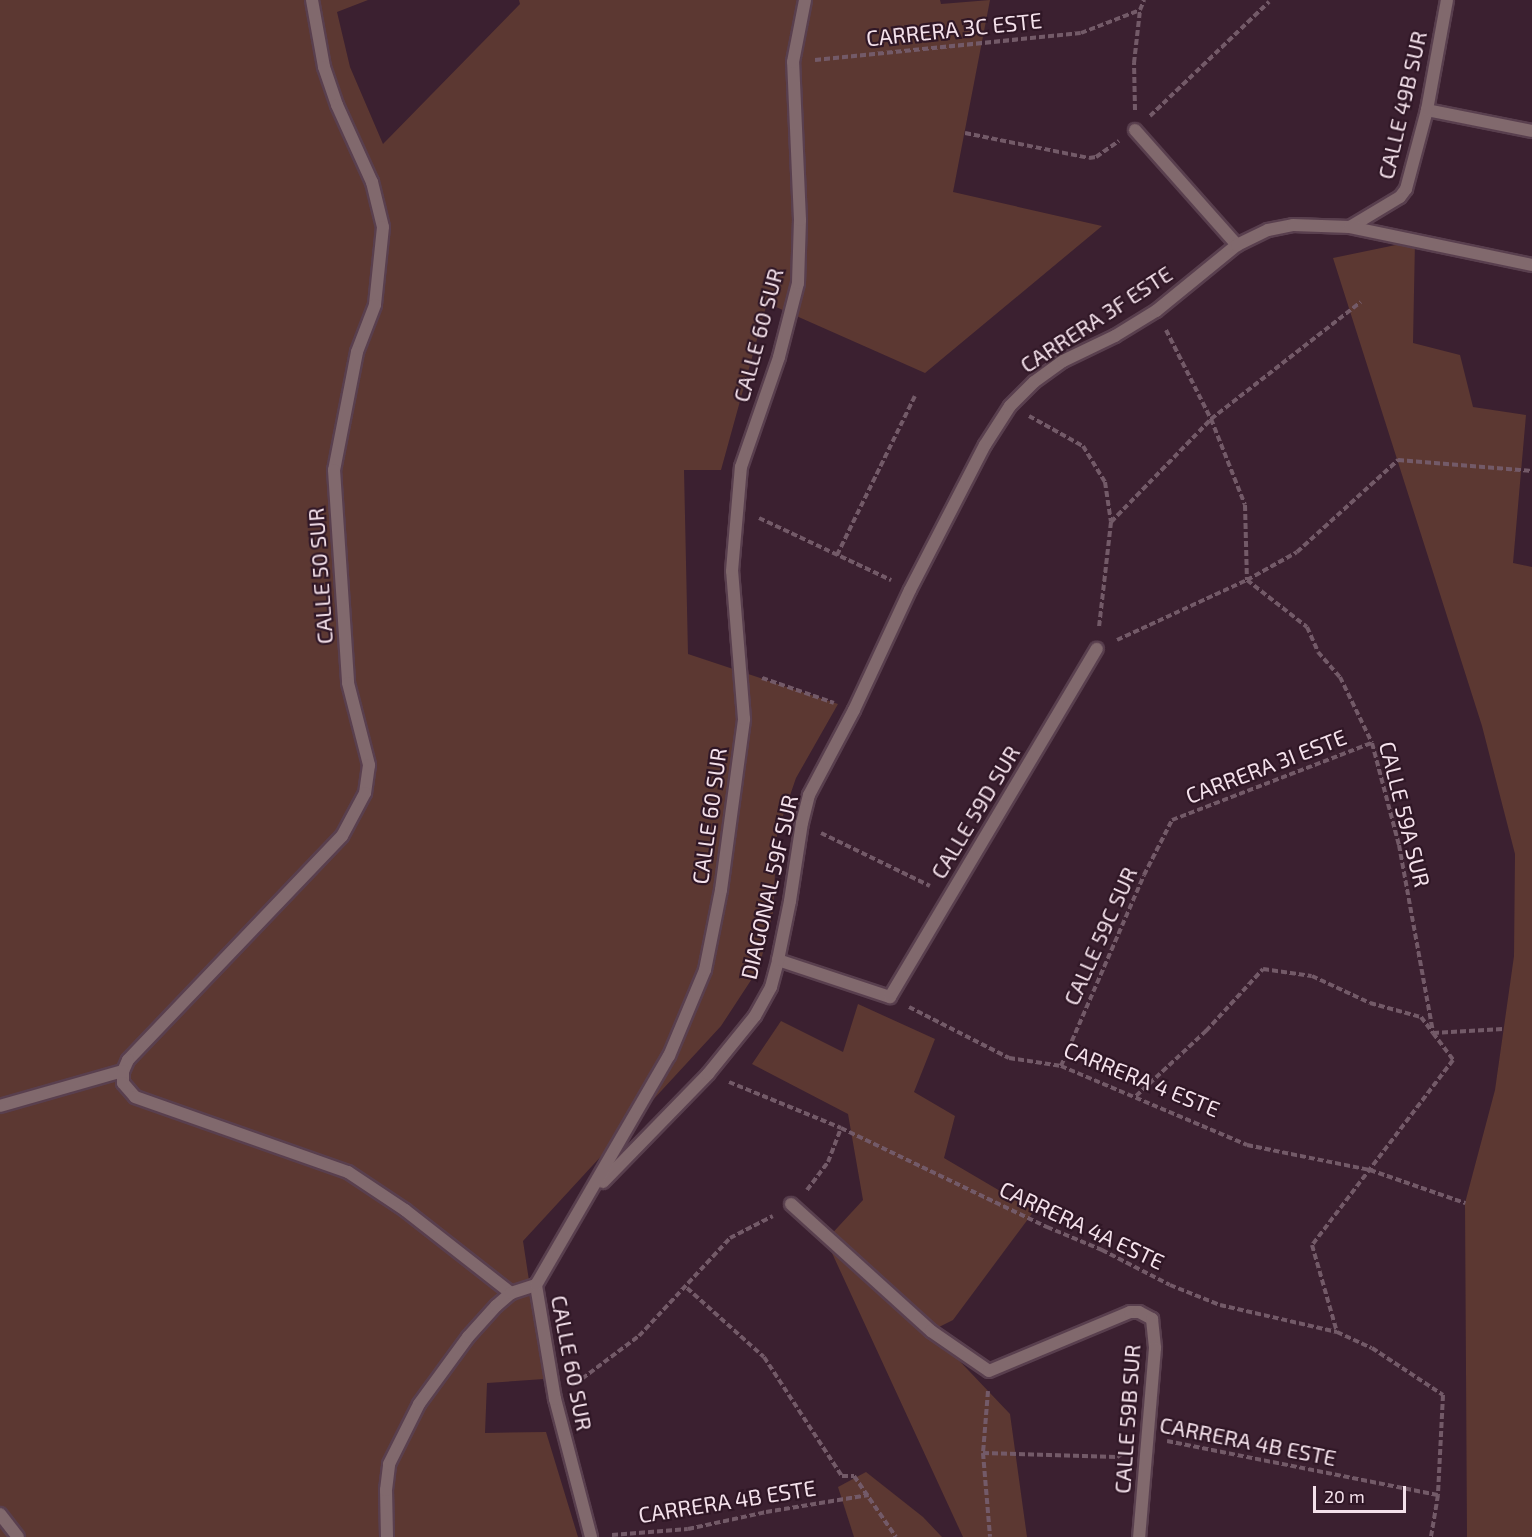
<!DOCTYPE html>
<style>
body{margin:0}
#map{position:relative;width:1532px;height:1537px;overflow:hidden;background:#3b2030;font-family:"Exo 2",sans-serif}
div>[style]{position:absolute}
.green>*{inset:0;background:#5c3832}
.path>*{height:4px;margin-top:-2px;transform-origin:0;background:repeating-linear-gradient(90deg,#735a68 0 6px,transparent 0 9px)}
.roads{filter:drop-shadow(2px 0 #593f4e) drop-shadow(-2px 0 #593f4e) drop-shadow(0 2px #593f4e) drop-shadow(0 -2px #593f4e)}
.service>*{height:12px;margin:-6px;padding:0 6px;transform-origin:6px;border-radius:6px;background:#81696d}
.minor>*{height:12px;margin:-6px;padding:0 6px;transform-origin:6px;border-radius:6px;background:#81696d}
span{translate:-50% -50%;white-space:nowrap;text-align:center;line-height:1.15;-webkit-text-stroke:4.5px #301726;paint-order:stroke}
.street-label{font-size:22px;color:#f4e1eb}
.scale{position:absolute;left:1313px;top:1486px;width:93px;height:27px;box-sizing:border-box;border:3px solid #f4e1eb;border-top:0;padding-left:8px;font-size:18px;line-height:21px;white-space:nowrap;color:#f4e1eb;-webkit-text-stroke:4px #301726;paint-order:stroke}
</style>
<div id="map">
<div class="green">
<div style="clip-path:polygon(0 0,368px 0,337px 12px,350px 67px,383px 144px,520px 4px,519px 0,940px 0,941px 4px,990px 0,953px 192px,1102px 226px,925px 373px,767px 303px,721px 470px,684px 470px,688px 654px,838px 704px,796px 778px,777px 833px,773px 913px,759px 968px,721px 1026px,523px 1241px,544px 1379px,487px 1383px,485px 1433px,546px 1432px,578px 1537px,0 1537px)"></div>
<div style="clip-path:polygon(1415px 241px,1413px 343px,1460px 355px,1473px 407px,1526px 415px,1513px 563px,1532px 567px,1532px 1537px,1467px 1537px,1465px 1203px,1495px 1090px,1514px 956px,1515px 854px,1482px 726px,1333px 258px)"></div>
<div style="clip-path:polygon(858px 1004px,935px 1039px,914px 1092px,955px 1116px,944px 1158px,1034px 1211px,953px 1320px,931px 1331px,1010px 1414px,1027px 1537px,963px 1537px,826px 1240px,863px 1200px,848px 1114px,752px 1064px,781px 1021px,843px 1052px)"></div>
<div style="clip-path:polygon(866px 1472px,923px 1517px,942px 1537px,854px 1537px,838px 1487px)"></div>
</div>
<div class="path">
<div style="left:815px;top:60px;width:267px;rotate:-5.8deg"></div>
<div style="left:1081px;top:33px;width:63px;rotate:-21.3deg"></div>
<div style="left:1140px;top:10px;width:11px;rotate:-68deg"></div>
<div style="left:1135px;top:110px;width:47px;rotate:-91.2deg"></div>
<div style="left:1134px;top:63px;width:53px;rotate:-83.5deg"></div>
<div style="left:1150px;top:116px;width:165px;rotate:-43.8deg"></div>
<div style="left:965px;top:133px;width:126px;rotate:11.4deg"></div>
<div style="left:1089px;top:158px;width:7px;rotate:-8deg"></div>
<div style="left:1096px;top:157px;width:28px;rotate:-35deg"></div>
<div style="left:1166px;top:330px;width:100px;rotate:63.2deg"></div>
<div style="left:1211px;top:419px;width:92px;rotate:68.4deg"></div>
<div style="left:1245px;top:505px;width:75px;rotate:88.5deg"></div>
<div style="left:1247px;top:580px;width:76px;rotate:38.1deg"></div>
<div style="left:1307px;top:627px;width:27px;rotate:66deg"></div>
<div style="left:1318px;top:652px;width:33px;rotate:49deg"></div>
<div style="left:1340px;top:677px;width:73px;rotate:64.1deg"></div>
<div style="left:1372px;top:743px;width:106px;rotate:75.2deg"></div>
<div style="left:1399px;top:845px;width:191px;rotate:79.7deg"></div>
<div style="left:1433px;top:1033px;width:34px;rotate:53deg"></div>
<div style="left:1453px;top:1060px;width:233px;rotate:127.3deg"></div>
<div style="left:1312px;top:1245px;width:91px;rotate:74deg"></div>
<div style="left:1029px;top:416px;width:62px;rotate:29.1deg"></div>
<div style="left:1083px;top:446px;width:42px;rotate:58.6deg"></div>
<div style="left:1105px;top:482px;width:40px;rotate:81.5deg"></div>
<div style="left:1111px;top:522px;width:106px;rotate:96.5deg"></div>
<div style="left:759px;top:518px;width:146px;rotate:25.2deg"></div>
<div style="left:1111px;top:522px;width:144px;rotate:-45.8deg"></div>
<div style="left:1211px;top:419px;width:190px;rotate:-38deg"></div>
<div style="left:837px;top:555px;width:177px;rotate:-63.9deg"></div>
<div style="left:1117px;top:640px;width:143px;rotate:-24.8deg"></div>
<div style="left:1247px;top:580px;width:57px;rotate:-29.2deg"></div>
<div style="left:1297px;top:552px;width:137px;rotate:-42.3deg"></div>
<div style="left:1398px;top:460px;width:134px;rotate:4.7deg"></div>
<div style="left:762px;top:678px;width:76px;rotate:19.1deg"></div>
<div style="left:821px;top:833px;width:121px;rotate:25.9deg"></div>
<div style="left:909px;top:1007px;width:112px;rotate:27deg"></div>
<div style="left:1009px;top:1058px;width:53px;rotate:8.7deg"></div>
<div style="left:1061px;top:1066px;width:202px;rotate:23deg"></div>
<div style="left:1247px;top:1145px;width:126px;rotate:11.5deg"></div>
<div style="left:1370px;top:1170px;width:101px;rotate:19.2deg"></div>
<div style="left:1061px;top:1066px;width:208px;rotate:-66.5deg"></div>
<div style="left:1144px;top:875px;width:62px;rotate:-63deg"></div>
<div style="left:1172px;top:820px;width:214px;rotate:-21.1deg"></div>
<div style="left:729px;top:1082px;width:121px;rotate:22.3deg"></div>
<div style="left:841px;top:1128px;width:229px;rotate:25.7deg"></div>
<div style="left:1047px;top:1227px;width:60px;rotate:22.7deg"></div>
<div style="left:1102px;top:1250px;width:76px;rotate:27.2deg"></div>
<div style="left:1170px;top:1285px;width:54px;rotate:21.8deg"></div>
<div style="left:1220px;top:1305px;width:120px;rotate:13deg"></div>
<div style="left:1337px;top:1332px;width:38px;rotate:25deg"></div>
<div style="left:1372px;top:1348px;width:85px;rotate:33.5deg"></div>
<div style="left:1443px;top:1395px;width:100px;rotate:92.9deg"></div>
<div style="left:1438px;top:1495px;width:43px;rotate:99.5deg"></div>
<div style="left:1136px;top:1096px;width:96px;rotate:-42.9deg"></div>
<div style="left:1206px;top:1031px;width:84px;rotate:-47.4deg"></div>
<div style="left:1263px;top:969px;width:49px;rotate:8.1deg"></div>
<div style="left:1312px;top:976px;width:64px;rotate:25deg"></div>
<div style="left:1370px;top:1003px;width:53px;rotate:15.4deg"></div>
<div style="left:1421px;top:1017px;width:20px;rotate:53deg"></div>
<div style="left:1433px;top:1033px;width:70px;rotate:-3.3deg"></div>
<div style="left:807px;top:1190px;width:35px;rotate:-53deg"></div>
<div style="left:828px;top:1162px;width:36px;rotate:-69deg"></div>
<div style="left:687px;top:1288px;width:103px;rotate:41.9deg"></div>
<div style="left:764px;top:1357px;width:142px;rotate:56.8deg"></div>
<div style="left:842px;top:1476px;width:12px"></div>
<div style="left:854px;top:1476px;width:74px;rotate:55.5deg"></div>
<div style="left:575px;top:1384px;width:80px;rotate:-36.9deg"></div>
<div style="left:639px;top:1336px;width:134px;rotate:-47.1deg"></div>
<div style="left:730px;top:1238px;width:48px;rotate:-27.1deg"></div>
<div style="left:988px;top:1391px;width:62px;rotate:94.6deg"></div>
<div style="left:983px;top:1453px;width:84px;rotate:85.2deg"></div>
<div style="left:1167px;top:1441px;width:276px;rotate:11.3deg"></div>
<div style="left:983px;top:1453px;width:134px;rotate:1.7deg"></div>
<div style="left:1117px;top:1457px;width:9px;rotate:-32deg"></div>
<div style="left:612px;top:1535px;width:76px;rotate:-4.5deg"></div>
<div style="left:688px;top:1529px;width:80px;rotate:-12.3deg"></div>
<div style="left:766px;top:1512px;width:104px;rotate:-9.4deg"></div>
</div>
<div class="roads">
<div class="service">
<div style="left:1135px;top:130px;width:154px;rotate:48.4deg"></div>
<div style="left:0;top:1106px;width:128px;rotate:-15.9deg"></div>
<div style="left:0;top:1514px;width:29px;rotate:52deg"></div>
</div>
<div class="minor">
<div style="left:312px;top:0;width:68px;rotate:79.8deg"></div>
<div style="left:324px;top:67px;width:40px;rotate:71.1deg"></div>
<div style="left:337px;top:105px;width:85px;rotate:65.6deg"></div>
<div style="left:372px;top:182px;width:46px;rotate:76.3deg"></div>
<div style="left:383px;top:227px;width:78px;rotate:95.9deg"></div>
<div style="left:375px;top:305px;width:50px;rotate:111deg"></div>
<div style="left:357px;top:352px;width:120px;rotate:101deg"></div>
<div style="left:334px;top:470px;width:213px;rotate:86.2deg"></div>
<div style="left:348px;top:683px;width:85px;rotate:75.6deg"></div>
<div style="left:369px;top:765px;width:28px;rotate:98deg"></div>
<div style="left:365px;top:793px;width:49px;rotate:118.1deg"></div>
<div style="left:342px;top:836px;width:310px;rotate:133.7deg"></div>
<div style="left:128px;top:1060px;width:12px;rotate:114deg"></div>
<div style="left:123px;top:1071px;width:12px;rotate:90deg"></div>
<div style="left:123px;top:1083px;width:18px;rotate:49deg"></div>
<div style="left:135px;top:1097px;width:226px;rotate:19.4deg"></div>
<div style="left:348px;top:1172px;width:69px;rotate:33.7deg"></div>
<div style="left:405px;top:1210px;width:135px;rotate:38.1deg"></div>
<div style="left:1427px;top:110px;width:107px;rotate:11.3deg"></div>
<div style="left:1350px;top:227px;width:58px;rotate:-31deg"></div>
<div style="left:1400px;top:197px;width:10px;rotate:-53deg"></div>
<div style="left:1406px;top:189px;width:82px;rotate:-75.1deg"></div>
<div style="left:1427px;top:110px;width:112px;rotate:-79.7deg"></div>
<div style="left:778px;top:960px;width:118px;rotate:18.3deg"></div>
<div style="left:890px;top:997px;width:405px;rotate:-59.3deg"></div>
<div style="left:603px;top:1182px;width:151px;rotate:-45.8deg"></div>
<div style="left:708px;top:1074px;width:75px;rotate:-51deg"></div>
<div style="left:755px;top:1016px;width:33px;rotate:-61deg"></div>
<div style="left:771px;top:987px;width:28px;rotate:-75deg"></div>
<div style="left:778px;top:960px;width:60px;rotate:-78.5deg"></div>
<div style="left:790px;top:901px;width:79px;rotate:-81.3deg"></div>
<div style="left:802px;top:823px;width:29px;rotate:-76deg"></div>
<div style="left:809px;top:795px;width:96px;rotate:-62.1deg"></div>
<div style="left:854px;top:710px;width:132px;rotate:-65deg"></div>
<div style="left:910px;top:590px;width:163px;rotate:-62.7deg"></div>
<div style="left:985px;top:445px;width:46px;rotate:-57.3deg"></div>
<div style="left:1010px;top:406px;width:34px;rotate:-45deg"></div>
<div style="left:1034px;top:382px;width:36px;rotate:-36deg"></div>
<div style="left:1063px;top:361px;width:58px;rotate:-25.7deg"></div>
<div style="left:1115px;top:336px;width:48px;rotate:-31.4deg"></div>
<div style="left:1156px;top:311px;width:104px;rotate:-39.2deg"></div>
<div style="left:1237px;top:245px;width:34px;rotate:-26deg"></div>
<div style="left:1268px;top:230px;width:25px;rotate:-11deg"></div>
<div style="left:1293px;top:225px;width:57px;rotate:2deg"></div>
<div style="left:1350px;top:227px;width:186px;rotate:11.8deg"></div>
<div style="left:791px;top:1204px;width:189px;rotate:42.2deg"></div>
<div style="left:931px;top:1331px;width:70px;rotate:34.6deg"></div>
<div style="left:989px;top:1371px;width:153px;rotate:-22.7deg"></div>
<div style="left:1130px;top:1312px;width:9px"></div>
<div style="left:1139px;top:1312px;width:15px;rotate:28deg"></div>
<div style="left:1152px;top:1319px;width:29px;rotate:84deg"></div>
<div style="left:1155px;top:1348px;width:190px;rotate:94.8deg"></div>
<div style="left:387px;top:1537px;width:47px;rotate:-91.2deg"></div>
<div style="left:386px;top:1490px;width:26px;rotate:-83deg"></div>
<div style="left:389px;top:1464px;width:67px;rotate:-63.4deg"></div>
<div style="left:419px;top:1404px;width:83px;rotate:-53.8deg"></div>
<div style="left:468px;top:1337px;width:42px;rotate:-47.9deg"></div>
<div style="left:496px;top:1306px;width:20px;rotate:-41deg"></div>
<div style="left:511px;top:1293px;width:26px;rotate:-18deg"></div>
<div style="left:591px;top:1537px;width:143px;rotate:-104.6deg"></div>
<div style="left:555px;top:1399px;width:116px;rotate:-99.5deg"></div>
<div style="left:536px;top:1285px;width:265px;rotate:-59.9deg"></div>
<div style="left:669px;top:1056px;width:93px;rotate:-67.3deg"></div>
<div style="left:705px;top:970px;width:82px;rotate:-78.7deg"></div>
<div style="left:721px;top:890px;width:173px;rotate:-82.3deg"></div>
<div style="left:744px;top:719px;width:148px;rotate:-94.6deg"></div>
<div style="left:732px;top:571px;width:104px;rotate:-85.1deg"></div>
<div style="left:741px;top:467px;width:116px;rotate:-70.9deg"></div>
<div style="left:779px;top:357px;width:76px;rotate:-75.6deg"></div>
<div style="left:798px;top:283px;width:63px;rotate:-88.2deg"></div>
<div style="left:800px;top:220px;width:158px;rotate:-92.5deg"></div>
<div style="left:793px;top:62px;width:63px;rotate:-79deg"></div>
</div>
</div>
<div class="street-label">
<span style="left:954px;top:29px;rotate:-6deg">CARRERA 3C ESTE</span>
<span style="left:1402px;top:105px;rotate:-77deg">CALLE 49B SUR</span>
<span style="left:1096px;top:319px;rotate:-33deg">CARRERA 3F ESTE</span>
<span style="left:758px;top:335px;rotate:-75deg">CALLE 60 SUR</span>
<span style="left:320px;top:576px;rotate:-94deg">CALLE 50 SUR</span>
<span style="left:1266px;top:766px;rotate:-21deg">CARRERA 3I ESTE</span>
<span style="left:975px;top:812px;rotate:-59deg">CALLE 59D SUR</span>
<span style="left:1405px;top:814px;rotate:76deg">CALLE 59A SUR</span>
<span style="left:709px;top:816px;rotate:-82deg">CALLE 60 SUR</span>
<span style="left:769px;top:887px;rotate:-77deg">DIAGONAL 59F SUR</span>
<span style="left:1100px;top:936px;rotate:-66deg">CALLE 59C SUR</span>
<span style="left:1142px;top:1079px;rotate:22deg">CARRERA 4 ESTE</span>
<span style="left:1082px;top:1225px;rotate:25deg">CARRERA 4A ESTE</span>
<span style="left:572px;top:1363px;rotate:79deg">CALLE 60 SUR</span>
<span style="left:1127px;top:1419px;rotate:-86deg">CALLE 59B SUR</span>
<span style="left:1248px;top:1441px;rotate:11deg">CARRERA 4B ESTE</span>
<span style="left:727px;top:1501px;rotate:-9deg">CARRERA 4B ESTE</span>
</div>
<div class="scale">20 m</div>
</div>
